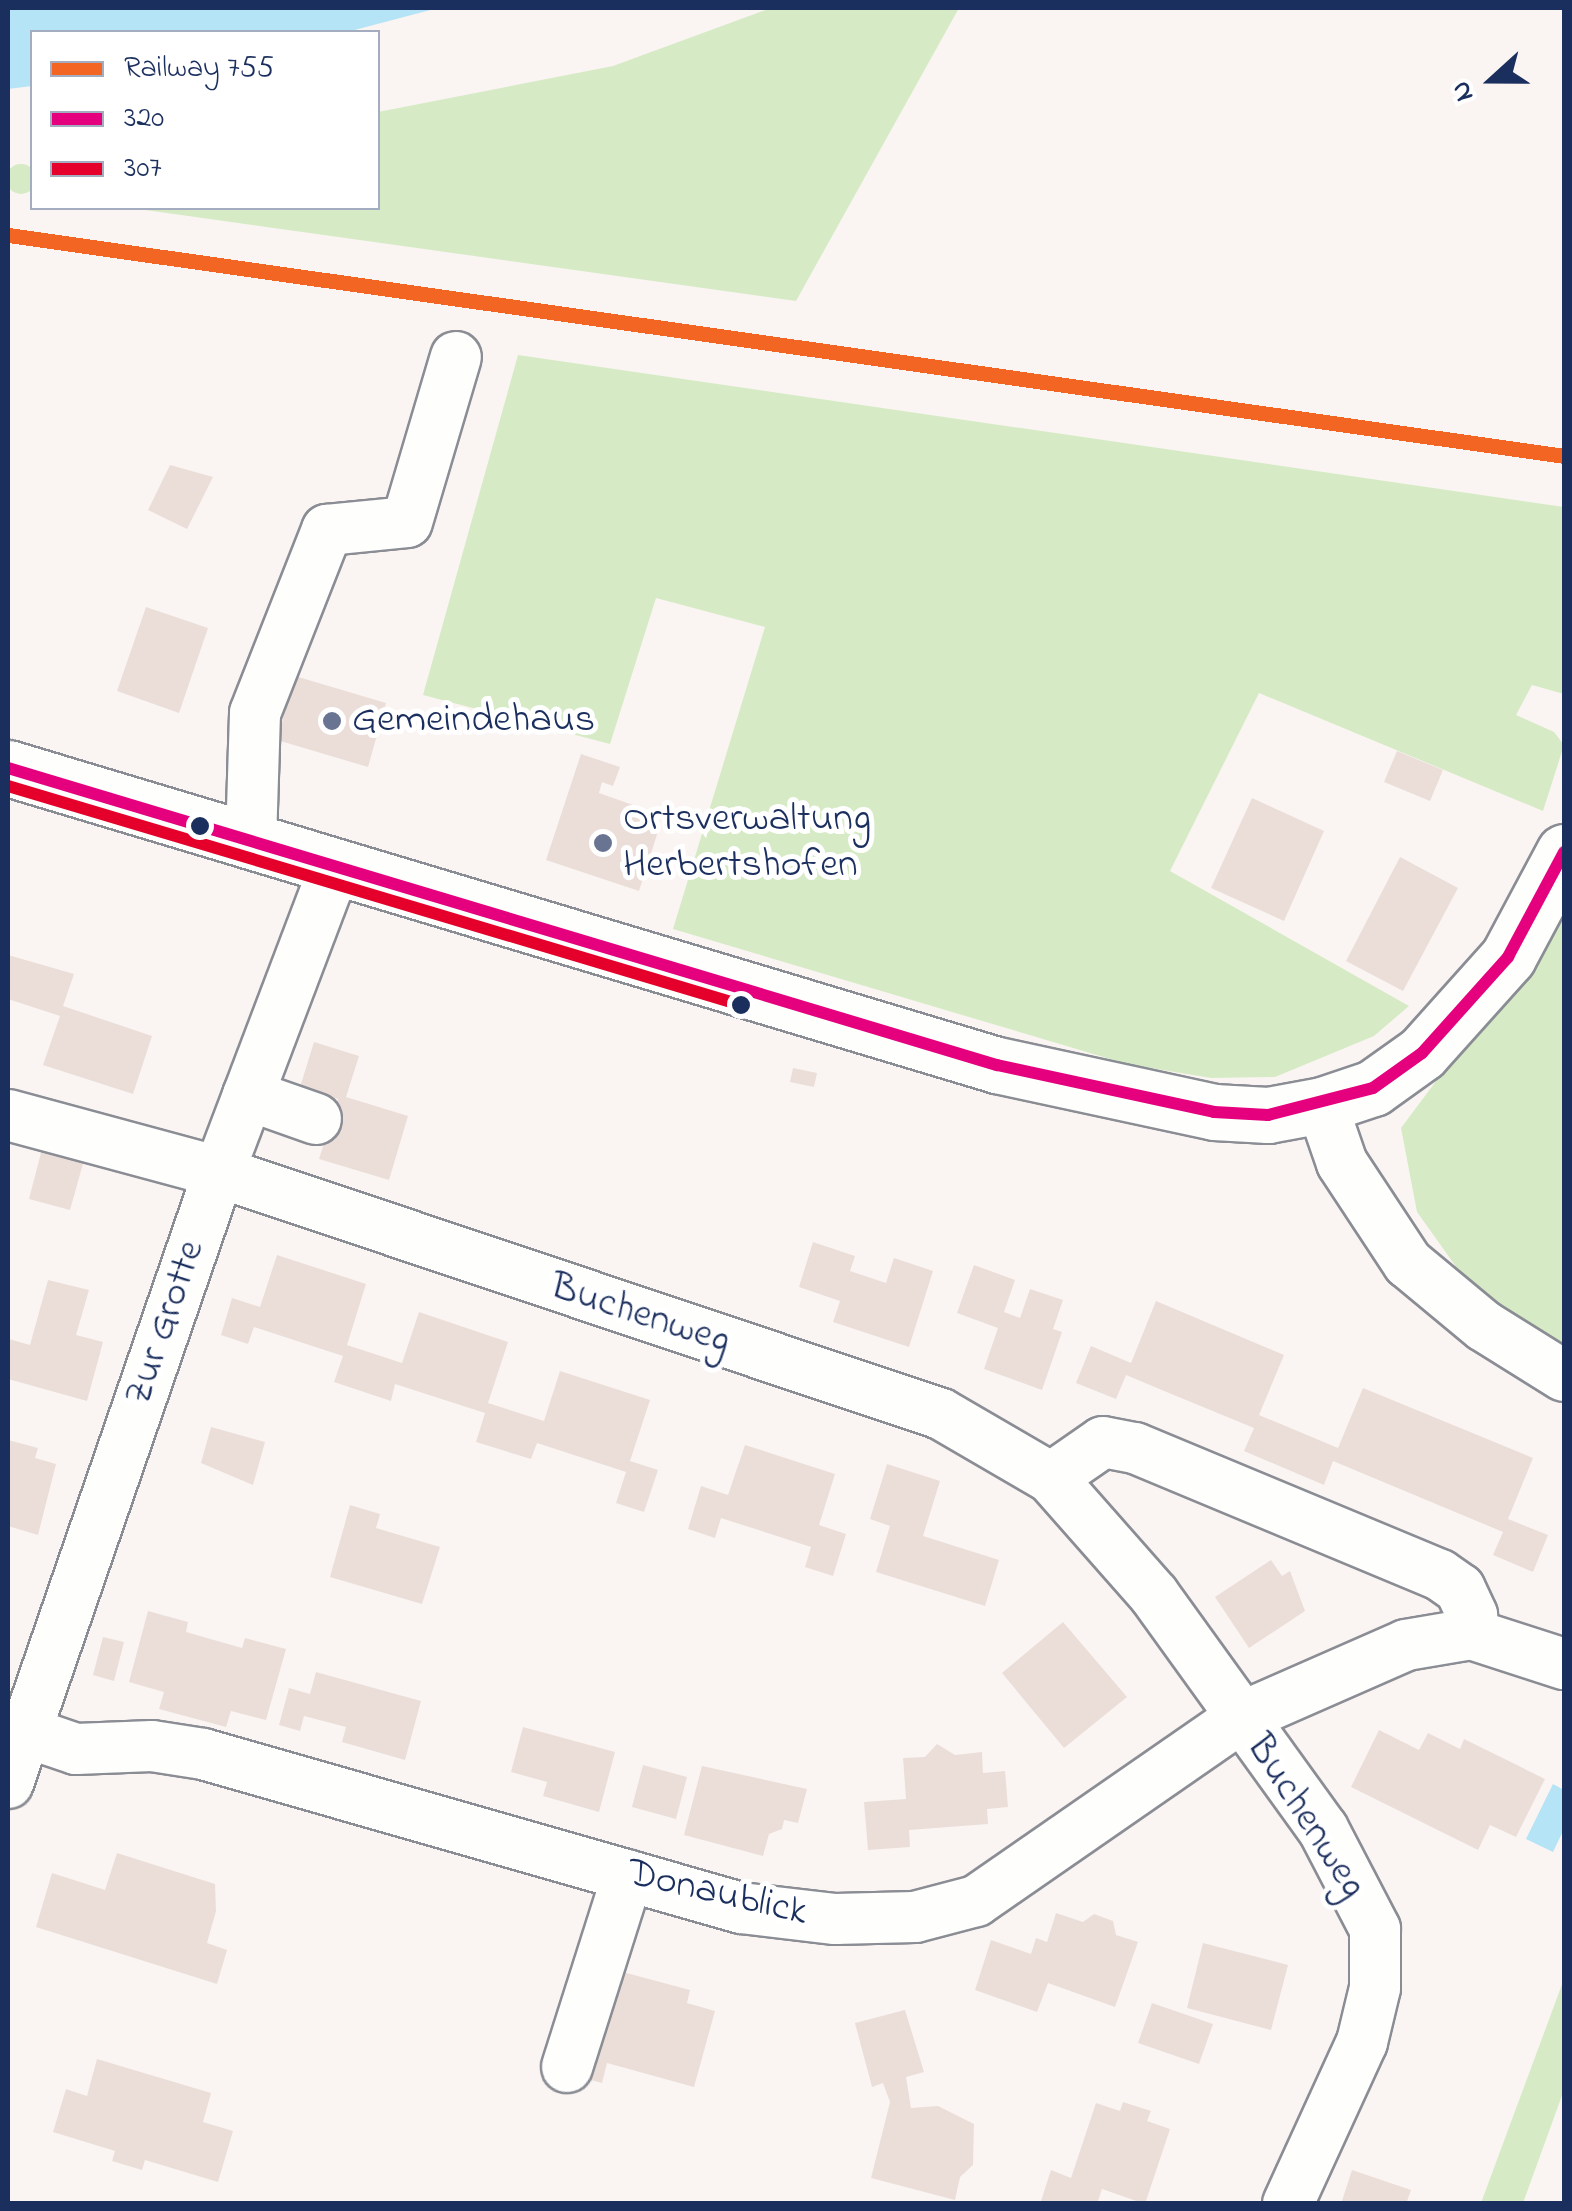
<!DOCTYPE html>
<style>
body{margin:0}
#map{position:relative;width:1572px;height:2211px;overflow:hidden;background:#faf5f2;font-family:"Indie Flower",sans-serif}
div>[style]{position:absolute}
.green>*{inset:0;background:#d6ebc5}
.round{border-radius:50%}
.water>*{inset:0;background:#b4e4f6}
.building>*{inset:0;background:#ebded8}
.roads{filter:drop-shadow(2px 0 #8b8d94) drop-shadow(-2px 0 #8b8d94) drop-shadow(0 2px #8b8d94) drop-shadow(0 -2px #8b8d94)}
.minor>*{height:50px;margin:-25px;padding:0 25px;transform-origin:25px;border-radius:25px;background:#fefefd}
.major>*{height:55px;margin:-27.5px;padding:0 27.5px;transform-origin:27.5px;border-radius:27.5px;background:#fefefd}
.bus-1>*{height:12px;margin:-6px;padding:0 6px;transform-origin:6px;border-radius:6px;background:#e5007d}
.bus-2>*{height:12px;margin:-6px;padding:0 6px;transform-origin:6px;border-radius:6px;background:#e4002b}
.rail-1>*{height:15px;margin:-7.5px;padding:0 7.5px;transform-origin:7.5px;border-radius:7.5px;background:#f26522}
.dots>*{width:28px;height:28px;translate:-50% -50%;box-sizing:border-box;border:5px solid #fff;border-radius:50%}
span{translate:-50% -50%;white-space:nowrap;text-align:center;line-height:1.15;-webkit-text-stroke:10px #fff;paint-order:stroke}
.poi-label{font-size:40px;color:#1b2f5e}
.left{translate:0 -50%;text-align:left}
.street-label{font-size:40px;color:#1b2f5e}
.frame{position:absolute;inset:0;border:10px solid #1b2f5e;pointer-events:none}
.legend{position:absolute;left:30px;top:30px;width:350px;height:180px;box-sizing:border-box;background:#fff;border:2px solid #a4acbf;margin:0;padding:12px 18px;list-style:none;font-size:30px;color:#1b2f5e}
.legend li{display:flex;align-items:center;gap:20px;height:50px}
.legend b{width:50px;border:2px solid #a4acbf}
.north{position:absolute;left:1442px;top:30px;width:100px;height:100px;-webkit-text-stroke:8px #fff;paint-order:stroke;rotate:249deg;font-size:28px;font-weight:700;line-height:40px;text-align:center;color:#1b2f5e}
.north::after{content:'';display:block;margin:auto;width:35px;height:45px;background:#1b2f5e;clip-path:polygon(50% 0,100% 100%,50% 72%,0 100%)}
</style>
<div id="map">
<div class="green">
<div style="clip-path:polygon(771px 8px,959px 8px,796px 301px,131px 208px,378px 208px,378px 112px,613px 66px)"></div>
<div class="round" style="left:6px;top:164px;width:30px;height:30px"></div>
<div style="clip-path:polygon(518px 355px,1564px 507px,1564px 694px,1532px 685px,1516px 715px,1554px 732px,1564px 745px,1543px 811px,1259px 693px,1170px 871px,1409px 1006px,1374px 1036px,1275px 1077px,1211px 1078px,1127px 1064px,673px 929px,765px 627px,656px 598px,610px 744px,423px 695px)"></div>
<div style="clip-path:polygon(1564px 889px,1564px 1351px,1477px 1296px,1417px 1212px,1401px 1128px,1528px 958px)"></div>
<div style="clip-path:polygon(1564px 1979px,1564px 2090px,1523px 2203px,1481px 2203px)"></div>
</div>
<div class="water">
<div style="clip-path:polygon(8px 8px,438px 8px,347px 32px,32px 32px,32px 86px,8px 89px)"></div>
<div style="clip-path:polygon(1553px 1784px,1564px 1790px,1564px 1829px,1553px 1852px,1526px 1839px)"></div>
</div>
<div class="building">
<div style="clip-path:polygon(170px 465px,213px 477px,187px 529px,148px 510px)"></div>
<div style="clip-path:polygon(146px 607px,208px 628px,179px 713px,117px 691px)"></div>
<div style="clip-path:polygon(295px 676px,386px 703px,368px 767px,277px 740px)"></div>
<div style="clip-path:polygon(1397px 751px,1443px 770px,1430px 801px,1384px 782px)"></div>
<div style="clip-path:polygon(581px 754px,620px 767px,613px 786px,602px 782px,599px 793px,633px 805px,630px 815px,660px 825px,639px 891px,546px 860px)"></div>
<div style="clip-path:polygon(1252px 798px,1324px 831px,1284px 921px,1211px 888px)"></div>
<div style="clip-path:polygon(1400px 857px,1458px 888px,1403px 991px,1346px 961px)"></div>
<div style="clip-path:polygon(8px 955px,74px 974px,63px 1006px,152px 1036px,133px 1094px,43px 1065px,60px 1016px,8px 999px)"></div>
<div style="clip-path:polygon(314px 1042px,359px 1056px,346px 1097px,408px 1116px,389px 1180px,319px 1159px,338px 1099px,300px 1087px)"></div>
<div style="clip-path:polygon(793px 1068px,817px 1073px,814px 1087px,790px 1082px)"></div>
<div style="clip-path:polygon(42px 1149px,84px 1160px,70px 1210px,29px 1199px)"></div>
<div style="clip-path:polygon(813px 1242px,855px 1256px,850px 1271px,886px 1283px,894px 1258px,933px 1271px,909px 1347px,833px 1322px,840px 1301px,799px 1287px)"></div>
<div style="clip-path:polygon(277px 1255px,366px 1284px,347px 1345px,402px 1363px,419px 1312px,508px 1342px,488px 1403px,544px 1421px,560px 1371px,650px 1400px,630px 1461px,658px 1470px,644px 1512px,616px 1503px,626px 1472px,537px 1443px,531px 1459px,476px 1442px,485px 1413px,395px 1384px,391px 1401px,334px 1382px,343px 1356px,254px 1327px,248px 1344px,221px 1335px,232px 1298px,260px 1307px)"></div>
<div style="clip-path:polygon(974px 1265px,1015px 1280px,1004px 1312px,1020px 1318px,1030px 1289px,1063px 1300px,1053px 1329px,1062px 1332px,1042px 1390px,984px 1369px,998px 1328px,957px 1313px)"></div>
<div style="clip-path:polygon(48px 1280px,89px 1290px,76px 1335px,103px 1342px,87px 1401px,8px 1379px,9px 1339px,30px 1345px)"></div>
<div style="clip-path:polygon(1156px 1301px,1284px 1355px,1259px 1415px,1338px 1448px,1363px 1388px,1533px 1458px,1508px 1519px,1548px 1535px,1533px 1572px,1493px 1555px,1503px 1532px,1333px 1461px,1324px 1485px,1244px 1451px,1254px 1428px,1169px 1393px,1126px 1375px,1116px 1399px,1076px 1383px,1091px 1346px,1131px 1363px)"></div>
<div style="clip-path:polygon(211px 1427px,265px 1442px,253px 1485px,201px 1463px)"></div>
<div style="clip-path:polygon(8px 1440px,38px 1448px,35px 1458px,56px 1464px,38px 1535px,8px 1526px)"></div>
<div style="clip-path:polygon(745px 1445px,835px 1474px,819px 1525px,846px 1534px,833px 1576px,805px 1567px,811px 1547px,721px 1518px,715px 1538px,688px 1529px,701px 1486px,728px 1495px)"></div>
<div style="clip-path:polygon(887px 1464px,940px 1481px,923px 1536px,999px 1560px,985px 1606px,876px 1572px,890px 1526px,870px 1519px)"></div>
<div style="clip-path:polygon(350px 1505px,380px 1514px,376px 1528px,440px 1547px,422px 1604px,330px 1577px)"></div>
<div style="clip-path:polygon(1271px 1560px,1282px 1576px,1290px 1571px,1305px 1611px,1249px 1648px,1215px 1597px)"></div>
<div style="clip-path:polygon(148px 1611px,188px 1622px,186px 1632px,242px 1648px,245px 1638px,286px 1649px,266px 1720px,231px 1711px,226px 1727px,159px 1709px,164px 1692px,129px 1682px)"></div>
<div style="clip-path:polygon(1063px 1622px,1127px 1697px,1064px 1748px,1002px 1673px)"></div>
<div style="clip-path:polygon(103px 1637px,124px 1642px,114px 1681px,93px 1675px)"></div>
<div style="clip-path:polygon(316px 1672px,421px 1701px,405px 1760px,342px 1742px,346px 1727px,304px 1716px,300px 1731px,279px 1725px,289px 1688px,310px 1694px)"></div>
<div style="clip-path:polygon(523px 1727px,615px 1752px,599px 1812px,543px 1796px,547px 1782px,511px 1772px)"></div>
<div style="clip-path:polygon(1379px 1730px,1419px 1750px,1428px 1733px,1460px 1749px,1464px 1739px,1545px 1779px,1516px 1837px,1490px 1825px,1478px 1850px,1351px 1787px)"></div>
<div style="clip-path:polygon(937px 1744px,955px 1755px,982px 1752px,983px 1773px,1005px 1771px,1008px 1807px,987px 1809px,988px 1824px,909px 1830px,910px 1847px,868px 1850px,864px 1802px,906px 1799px,903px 1758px,925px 1757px)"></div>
<div style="clip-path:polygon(643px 1765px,687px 1777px,676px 1819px,632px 1807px)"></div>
<div style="clip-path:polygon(702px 1766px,807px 1789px,798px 1823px,784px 1820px,782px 1829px,769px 1834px,763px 1856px,684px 1835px)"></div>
<div style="clip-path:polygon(117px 1853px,215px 1884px,216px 1911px,207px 1943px,227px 1950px,217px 1984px,36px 1927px,52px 1873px,105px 1890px)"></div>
<div style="clip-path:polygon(1056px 1913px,1083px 1922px,1094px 1914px,1113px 1921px,1116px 1935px,1138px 1942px,1115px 2007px,1048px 1983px,1037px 2012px,975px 1990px,991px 1940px,1031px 1954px,1036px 1938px,1047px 1942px)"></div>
<div style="clip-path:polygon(1203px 1943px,1288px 1965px,1271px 2030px,1187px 2008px)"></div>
<div style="clip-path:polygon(619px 1971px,690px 1990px,687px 2003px,715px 2011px,694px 2087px,607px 2063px,602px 2083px,576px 2076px)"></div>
<div style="clip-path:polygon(1152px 2003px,1213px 2024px,1199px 2064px,1138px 2043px)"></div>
<div style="clip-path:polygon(905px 2010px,924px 2072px,906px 2077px,911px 2108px,938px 2106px,974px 2124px,973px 2165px,960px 2177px,955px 2200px,871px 2178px,890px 2102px,883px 2083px,872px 2087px,855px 2023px)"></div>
<div style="clip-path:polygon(97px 2059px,211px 2093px,203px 2122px,233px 2131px,218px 2182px,145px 2160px,142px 2170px,112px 2161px,115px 2151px,53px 2132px,66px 2089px,87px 2096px)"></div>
<div style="clip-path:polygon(1123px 2102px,1151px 2111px,1147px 2121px,1170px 2129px,1145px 2204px,1102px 2189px,1097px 2204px,1040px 2204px,1051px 2170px,1071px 2178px,1096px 2103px,1120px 2111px)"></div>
<div style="clip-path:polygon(1352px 2170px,1411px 2190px,1406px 2204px,1341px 2204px)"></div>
</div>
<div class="roads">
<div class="minor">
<div style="left:251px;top:841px;width:128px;rotate:-88.2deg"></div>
<div style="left:255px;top:713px;width:197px;rotate:-68.5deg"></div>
<div style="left:327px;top:530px;width:80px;rotate:-5.7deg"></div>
<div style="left:407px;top:522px;width:172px;rotate:-73.5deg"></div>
<div style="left:248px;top:1095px;width:72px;rotate:19.4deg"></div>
<div style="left:1322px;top:1105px;width:61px;rotate:71deg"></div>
<div style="left:1342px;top:1163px;width:120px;rotate:56.6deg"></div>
<div style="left:1408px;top:1263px;width:99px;rotate:39.7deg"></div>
<div style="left:1484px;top:1326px;width:94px;rotate:32deg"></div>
<div style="left:8px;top:1115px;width:219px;rotate:15.1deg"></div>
<div style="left:219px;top:1172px;width:761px;rotate:18.53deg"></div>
<div style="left:941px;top:1414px;width:127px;rotate:30.2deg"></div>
<div style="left:1051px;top:1478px;width:156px;rotate:48.6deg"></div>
<div style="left:1154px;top:1595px;width:289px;rotate:54.2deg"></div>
<div style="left:1323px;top:1829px;width:113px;rotate:62.5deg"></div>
<div style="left:1375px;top:1929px;width:59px;rotate:90deg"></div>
<div style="left:1375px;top:1988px;width:56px;rotate:103.5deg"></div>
<div style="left:1362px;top:2042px;width:178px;rotate:114.6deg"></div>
<div style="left:1051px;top:1478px;width:63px;rotate:-34.7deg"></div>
<div style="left:1103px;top:1442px;width:33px;rotate:11deg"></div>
<div style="left:1135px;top:1448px;width:330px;rotate:22.6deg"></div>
<div style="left:1440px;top:1575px;width:24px;rotate:35deg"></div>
<div style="left:1460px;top:1589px;width:29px;rotate:65deg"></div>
<div style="left:1472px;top:1615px;width:19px;rotate:93deg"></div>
<div style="left:26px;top:1732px;width:53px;rotate:18.8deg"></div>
<div style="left:76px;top:1749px;width:76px;rotate:-2.3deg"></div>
<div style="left:152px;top:1746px;width:52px;rotate:8.9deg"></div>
<div style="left:203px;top:1754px;width:560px;rotate:15.97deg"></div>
<div style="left:741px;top:1908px;width:95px;rotate:6.7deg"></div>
<div style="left:835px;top:1919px;width:80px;rotate:-1.4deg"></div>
<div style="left:915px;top:1917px;width:63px;rotate:-14.7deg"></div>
<div style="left:976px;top:1901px;width:321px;rotate:-34.7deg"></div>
<div style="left:1240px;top:1718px;width:181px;rotate:-23.7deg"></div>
<div style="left:1406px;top:1645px;width:66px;rotate:-9.6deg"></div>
<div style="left:1471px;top:1634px;width:98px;rotate:17.9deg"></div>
<div style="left:8px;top:1783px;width:646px;rotate:-70.95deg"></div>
<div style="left:219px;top:1172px;width:327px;rotate:-69.2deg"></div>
<div style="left:567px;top:2067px;width:201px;rotate:-72.4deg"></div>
</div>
<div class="major">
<div style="left:8px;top:768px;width:1033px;rotate:16.72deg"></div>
<div style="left:997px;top:1065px;width:222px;rotate:12.2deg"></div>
<div style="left:1214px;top:1112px;width:54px;rotate:3.2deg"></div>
<div style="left:1268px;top:1115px;width:55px;rotate:-10.5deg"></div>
<div style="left:1322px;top:1105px;width:54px;rotate:-18.4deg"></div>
<div style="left:1373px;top:1088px;width:60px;rotate:-35.5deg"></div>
<div style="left:1422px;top:1053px;width:129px;rotate:-48.1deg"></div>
<div style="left:1508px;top:957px;width:119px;rotate:-61.9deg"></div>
</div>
</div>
<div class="bus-1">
<div style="left:8px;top:768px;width:1033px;rotate:16.72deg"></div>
<div style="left:997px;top:1065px;width:222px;rotate:12.2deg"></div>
<div style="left:1214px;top:1112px;width:54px;rotate:3.2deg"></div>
<div style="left:1268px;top:1115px;width:108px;rotate:-14.4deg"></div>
<div style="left:1373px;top:1088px;width:60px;rotate:-35.5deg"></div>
<div style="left:1422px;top:1053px;width:129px;rotate:-48.1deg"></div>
<div style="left:1508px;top:957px;width:119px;rotate:-61.9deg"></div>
</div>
<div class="bus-2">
<div style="left:8px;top:786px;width:765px;rotate:16.63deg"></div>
</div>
<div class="rail-1">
<div style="left:8px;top:235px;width:1572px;rotate:8.08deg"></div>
</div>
<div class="dots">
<div style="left:332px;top:721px;background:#697492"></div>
<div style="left:200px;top:826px;background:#1b2f5e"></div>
<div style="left:603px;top:843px;background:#697492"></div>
<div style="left:741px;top:1005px;background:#1b2f5e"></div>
</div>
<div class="poi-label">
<span class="left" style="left:352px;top:721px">Gemeindehaus</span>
<span class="left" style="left:623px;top:843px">Ortsverwaltung<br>Herbertshofen</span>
</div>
<div class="street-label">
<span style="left:640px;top:1315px;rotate:18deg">Buchenweg</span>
<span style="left:166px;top:1323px;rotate:-71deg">Zur Grotte</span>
<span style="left:1305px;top:1817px;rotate:57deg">Buchenweg</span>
<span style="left:717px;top:1894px;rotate:13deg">Donaublick</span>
</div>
<div class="frame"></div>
<ul class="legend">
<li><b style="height:12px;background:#f26522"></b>Railway 755</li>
<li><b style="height:12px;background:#e5007d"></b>320</li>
<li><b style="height:12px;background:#e4002b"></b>307</li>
</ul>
<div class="north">N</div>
</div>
